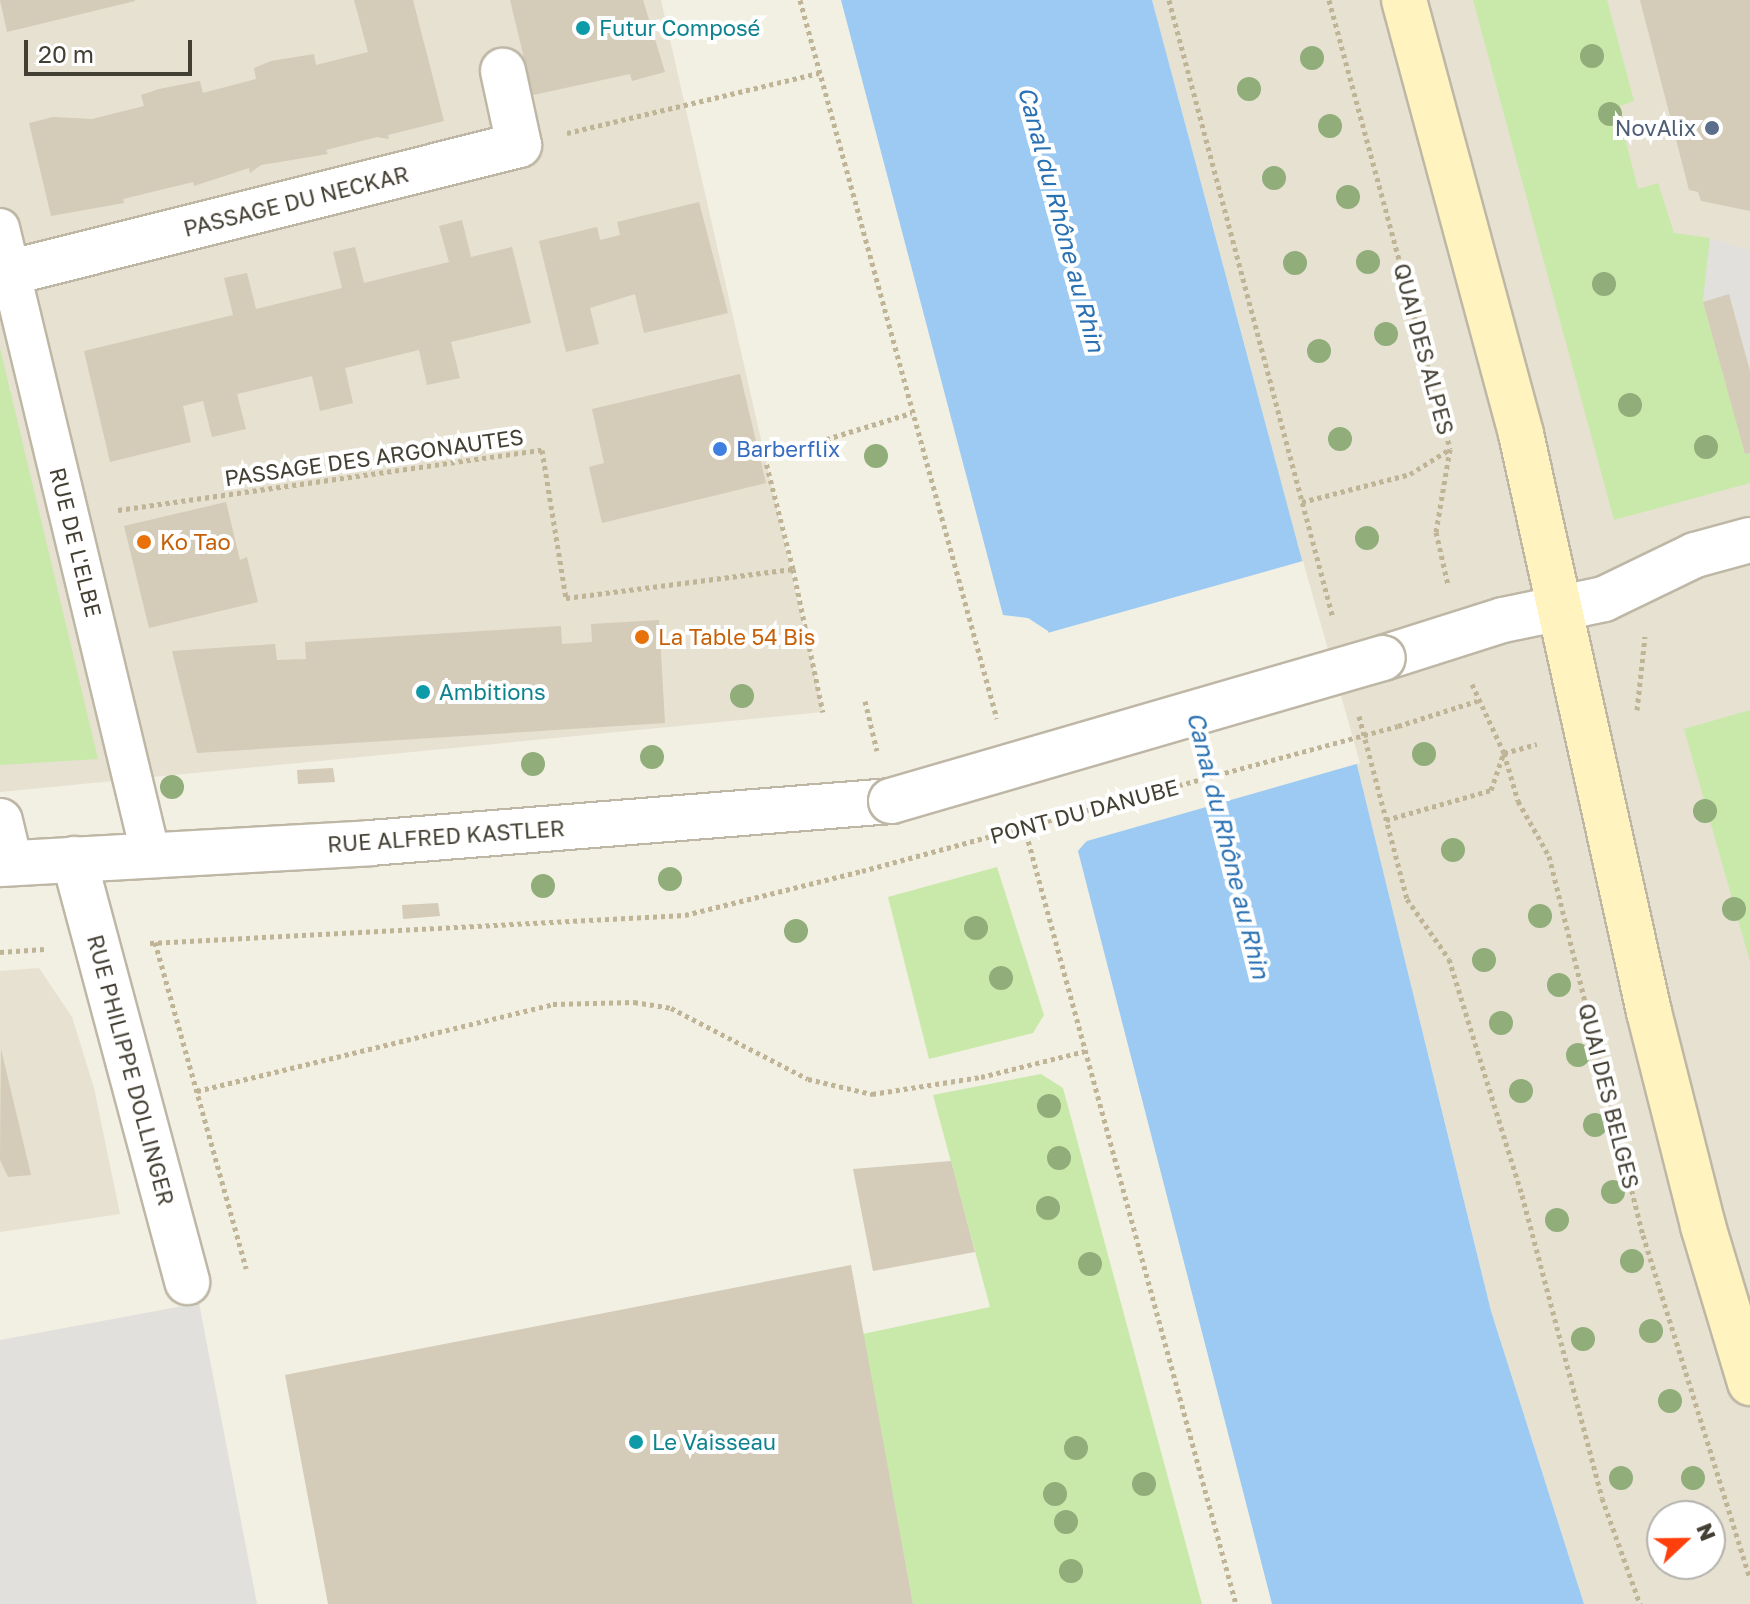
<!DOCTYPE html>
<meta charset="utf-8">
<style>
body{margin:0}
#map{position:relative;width:1750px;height:1604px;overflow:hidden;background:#f2efe3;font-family:"Golos Text",sans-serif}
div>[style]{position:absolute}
.residential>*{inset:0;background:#e6e1d1}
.green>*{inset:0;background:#c9e9aa}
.parking>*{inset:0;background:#e2e0dc}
.water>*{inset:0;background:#9ccaf2}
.pier>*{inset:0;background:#f2efe3}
.building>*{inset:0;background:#d4cbb8}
.path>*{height:5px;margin-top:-2.5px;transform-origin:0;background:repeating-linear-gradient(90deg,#c0b496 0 4px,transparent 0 8px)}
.roads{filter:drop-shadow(2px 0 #beb7a6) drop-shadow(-2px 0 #beb7a6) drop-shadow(0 2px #beb7a6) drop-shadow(0 -2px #beb7a6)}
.pedestrian>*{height:38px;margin:-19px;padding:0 19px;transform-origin:19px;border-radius:19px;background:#fff}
.minor>*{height:44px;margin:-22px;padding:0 22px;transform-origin:22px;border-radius:22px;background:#fff}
.tertiary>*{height:44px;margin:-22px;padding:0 22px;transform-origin:22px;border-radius:22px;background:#fff}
.secondary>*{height:44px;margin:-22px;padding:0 22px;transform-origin:22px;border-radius:22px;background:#fff4c0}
.path-bridge>*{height:5px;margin-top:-2.5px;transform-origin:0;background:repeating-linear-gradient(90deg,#c0b496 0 4px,transparent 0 8px)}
.bridges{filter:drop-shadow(2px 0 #beb7a6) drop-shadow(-2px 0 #beb7a6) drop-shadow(0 2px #beb7a6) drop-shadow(0 -2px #beb7a6)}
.tertiary-bridge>*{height:44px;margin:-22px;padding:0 22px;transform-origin:22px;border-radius:22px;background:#fff}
.trees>*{width:24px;height:24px;margin:-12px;border-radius:50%;background:#90ad7a}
.dots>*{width:22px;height:22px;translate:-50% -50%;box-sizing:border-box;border:4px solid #fff;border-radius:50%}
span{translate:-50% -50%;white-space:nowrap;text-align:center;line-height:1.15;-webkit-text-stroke:8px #fff;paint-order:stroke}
.culture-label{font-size:22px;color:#0d838f}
.left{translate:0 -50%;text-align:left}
.service-label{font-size:22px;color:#4e5e75}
.right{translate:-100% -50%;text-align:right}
.street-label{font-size:22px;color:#443f33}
.shop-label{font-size:22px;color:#366cbe}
.food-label{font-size:22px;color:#c56008}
.water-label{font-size:24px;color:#2971b3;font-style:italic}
.north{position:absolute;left:1646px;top:1500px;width:80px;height:80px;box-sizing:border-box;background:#fff;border:2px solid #b4b2ad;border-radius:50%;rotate:68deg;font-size:22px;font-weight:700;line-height:32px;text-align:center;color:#443f33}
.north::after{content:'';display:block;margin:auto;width:28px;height:36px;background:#ff400d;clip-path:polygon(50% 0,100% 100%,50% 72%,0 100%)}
.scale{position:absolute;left:24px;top:40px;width:168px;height:36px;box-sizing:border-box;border:4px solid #443f33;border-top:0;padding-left:10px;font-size:24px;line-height:28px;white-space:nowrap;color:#443f33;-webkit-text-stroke:6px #fff;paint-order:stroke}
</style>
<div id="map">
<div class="residential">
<div style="clip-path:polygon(0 0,661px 0,823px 712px,0 792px)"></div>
<div style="clip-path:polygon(evenodd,1152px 0,1750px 0,1750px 1604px,1584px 1604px,1491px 1311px,1358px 769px,1152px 0,1662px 1516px,1710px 1516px,1710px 1564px,1662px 1564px,1662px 1516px)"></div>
<div style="clip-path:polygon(39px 968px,72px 1017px,94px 1088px,120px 1214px,0 1232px,0 971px)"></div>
</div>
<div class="green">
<div style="clip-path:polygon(1473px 0,1607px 0,1634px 101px,1617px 107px,1638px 189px,1658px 183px,1674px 233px,1710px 238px,1703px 302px,1745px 454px,1750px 453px,1750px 483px,1614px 520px)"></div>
<div style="clip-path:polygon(0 348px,98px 759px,0 765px)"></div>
<div style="clip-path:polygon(1750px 710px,1750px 962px,1684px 729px)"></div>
<div style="clip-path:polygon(997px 867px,1044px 1015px,1033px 1033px,929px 1059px,888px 897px)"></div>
<div style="clip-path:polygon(1041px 1074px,1063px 1088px,1202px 1604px,913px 1604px,863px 1334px,990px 1307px,933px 1095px)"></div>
</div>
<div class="parking">
<div style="clip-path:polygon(1710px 238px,1750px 250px,1750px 371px,1729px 295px,1703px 302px)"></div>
<div style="clip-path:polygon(199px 1303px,257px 1604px,0 1604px,0 1340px)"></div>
</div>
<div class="water">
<div style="clip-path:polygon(841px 0,1152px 0,1358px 769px,1491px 1311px,1584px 1604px,1272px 1604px,1078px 851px,1095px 831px,1048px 631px,1028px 618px,1003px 615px)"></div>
</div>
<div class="pier">
<div style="clip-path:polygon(1303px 561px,1360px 763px,1087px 841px,1074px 852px,1091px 830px,1044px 634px)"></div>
</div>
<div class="building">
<div style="clip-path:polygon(0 0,135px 0,135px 1px,7px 32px)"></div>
<div style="clip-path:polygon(354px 0,413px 0,444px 121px,388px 135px,389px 139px,377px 137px,326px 150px,328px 154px,261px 165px,250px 173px,249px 168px,194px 186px,193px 182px,123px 199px,124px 203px,51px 216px,29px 123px,53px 117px,92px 119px,144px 106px,141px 95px,159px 89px,200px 81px,203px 93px,256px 79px,254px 68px,271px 61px,314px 54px,316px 65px,368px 52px)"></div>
<div style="clip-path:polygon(510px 0,643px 0,665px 72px,632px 81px,630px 74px,533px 95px)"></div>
<div style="clip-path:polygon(1640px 0,1750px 0,1750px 211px,1701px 201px,1698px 192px,1689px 190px)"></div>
<div style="clip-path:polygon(699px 202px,728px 313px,644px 333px,635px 294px,590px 308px,599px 344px,566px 352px,539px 241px,597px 227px,600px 240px,620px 235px,617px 222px)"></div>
<div style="clip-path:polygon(462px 220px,471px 257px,512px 247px,531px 323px,451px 342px,460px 378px,427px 385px,419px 350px,345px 368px,353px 403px,320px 411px,312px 376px,237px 394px,246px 429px,212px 437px,203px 401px,183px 406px,191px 442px,110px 462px,84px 351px,233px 315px,224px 278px,247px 273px,256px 309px,342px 288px,333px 252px,355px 247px,364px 283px,449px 262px,439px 226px)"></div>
<div style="clip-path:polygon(1729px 294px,1750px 371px,1750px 453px,1745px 454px,1703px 302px)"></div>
<div style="clip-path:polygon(740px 374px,766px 483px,602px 523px,589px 467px,604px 463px,592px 409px)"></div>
<div style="clip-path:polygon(226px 502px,240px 560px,247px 557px,258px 602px,149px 628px,124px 526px)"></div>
<div style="clip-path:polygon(659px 620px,665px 723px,197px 753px,172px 651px,275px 644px,277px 660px,306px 659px,305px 642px,561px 626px,562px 644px,592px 642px,591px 624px)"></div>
<div style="clip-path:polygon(333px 768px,335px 782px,298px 784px,297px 770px)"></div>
<div style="clip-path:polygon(438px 903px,440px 916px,403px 919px,402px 905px)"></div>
<div style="clip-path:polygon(1px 1049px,31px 1175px,8px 1177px,0 1160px)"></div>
<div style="clip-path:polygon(951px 1161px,975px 1252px,873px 1271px,853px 1169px)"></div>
<div style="clip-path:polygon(851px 1265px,913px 1604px,328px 1604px,285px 1375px)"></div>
</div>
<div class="path">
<div style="left:800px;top:0;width:745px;rotate:74.68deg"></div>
<div style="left:1169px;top:0;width:639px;rotate:75.14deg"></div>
<div style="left:1329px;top:0;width:465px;rotate:74.9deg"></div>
<div style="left:1450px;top:449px;width:84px;rotate:99.6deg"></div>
<div style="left:1436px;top:532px;width:54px;rotate:77.2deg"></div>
<div style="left:567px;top:133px;width:259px;rotate:-13.4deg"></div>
<div style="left:1302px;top:502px;width:112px;rotate:-14.5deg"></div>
<div style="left:1410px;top:474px;width:47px;rotate:-32deg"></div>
<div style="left:118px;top:510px;width:428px;rotate:-8.1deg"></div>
<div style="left:542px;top:450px;width:150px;rotate:80.8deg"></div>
<div style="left:566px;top:598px;width:229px;rotate:-7.3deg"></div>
<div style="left:793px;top:569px;width:146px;rotate:78.2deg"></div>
<div style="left:793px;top:569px;width:114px;rotate:-104.2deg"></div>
<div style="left:765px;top:458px;width:153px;rotate:-17.1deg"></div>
<div style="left:1472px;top:684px;width:76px;rotate:65.1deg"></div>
<div style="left:1504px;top:753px;width:50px;rotate:73.7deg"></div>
<div style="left:1518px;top:801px;width:63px;rotate:60.6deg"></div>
<div style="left:1549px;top:856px;width:390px;rotate:76.1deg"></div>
<div style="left:1643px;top:1235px;width:359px;rotate:72.7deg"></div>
<div style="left:865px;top:701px;width:51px;rotate:76.5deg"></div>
<div style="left:1637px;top:710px;width:74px;rotate:-83.8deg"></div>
<div style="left:1359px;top:716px;width:189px;rotate:75.3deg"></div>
<div style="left:1407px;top:899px;width:73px;rotate:55deg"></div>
<div style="left:1449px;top:959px;width:247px;rotate:72.8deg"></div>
<div style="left:1522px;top:1195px;width:313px;rotate:75.2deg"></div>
<div style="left:1602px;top:1498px;width:113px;rotate:70.3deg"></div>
<div style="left:1398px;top:726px;width:83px;rotate:-17.6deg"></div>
<div style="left:1022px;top:818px;width:815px;rotate:74.77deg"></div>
<div style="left:1386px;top:820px;width:109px;rotate:-15.9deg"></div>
<div style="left:1491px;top:790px;width:39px;rotate:-71deg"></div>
<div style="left:1504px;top:753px;width:34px;rotate:-15deg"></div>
<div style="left:155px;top:942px;width:339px;rotate:74.4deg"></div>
<div style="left:150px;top:943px;width:536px;rotate:-3deg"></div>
<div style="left:685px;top:915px;width:182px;rotate:-14deg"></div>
<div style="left:0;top:952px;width:44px;rotate:-3.9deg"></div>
<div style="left:197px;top:1091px;width:366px;rotate:-13.7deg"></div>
<div style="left:553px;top:1004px;width:81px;rotate:-1.4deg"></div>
<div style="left:634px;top:1002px;width:37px;rotate:9deg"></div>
<div style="left:671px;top:1008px;width:154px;rotate:27.4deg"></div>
<div style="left:808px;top:1079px;width:66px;rotate:13.2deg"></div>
<div style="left:872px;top:1094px;width:110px;rotate:-8.9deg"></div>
<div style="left:981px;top:1077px;width:107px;rotate:-14deg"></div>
</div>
<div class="roads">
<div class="pedestrian">
<div style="left:0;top:228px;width:646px;rotate:76.48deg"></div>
</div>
<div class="minor">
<div style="left:0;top:275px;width:535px;rotate:-14.06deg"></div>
<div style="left:519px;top:145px;width:76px;rotate:-102.2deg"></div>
<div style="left:0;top:821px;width:43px;rotate:76.6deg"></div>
<div style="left:74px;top:859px;width:438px;rotate:75deg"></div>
</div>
<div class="tertiary">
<div style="left:1383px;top:658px;width:126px;rotate:-17.6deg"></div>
<div style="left:1503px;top:620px;width:103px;rotate:-11.7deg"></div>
<div style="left:1604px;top:599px;width:101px;rotate:-25.8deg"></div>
<div style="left:1695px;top:555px;width:57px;rotate:-15.3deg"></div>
<div style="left:0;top:864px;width:371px;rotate:-3.2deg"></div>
<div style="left:370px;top:843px;width:523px;rotate:-4.61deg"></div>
</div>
<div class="secondary">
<div style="left:1404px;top:0;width:449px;rotate:74.9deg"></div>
<div style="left:1521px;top:434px;width:592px;rotate:77.51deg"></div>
<div style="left:1649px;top:1012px;width:221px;rotate:75.8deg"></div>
<div style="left:1703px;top:1226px;width:164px;rotate:73.3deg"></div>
</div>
</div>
<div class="path-bridge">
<div style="left:862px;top:871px;width:555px;rotate:-15.14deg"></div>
</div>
<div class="bridges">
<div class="tertiary-bridge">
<div style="left:891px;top:801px;width:512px;rotate:-16.21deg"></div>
</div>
</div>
<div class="trees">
<div style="left:1592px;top:56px"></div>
<div style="left:1312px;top:58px"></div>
<div style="left:1249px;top:89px"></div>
<div style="left:1610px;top:114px"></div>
<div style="left:1330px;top:126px"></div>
<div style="left:1274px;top:178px"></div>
<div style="left:1348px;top:197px"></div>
<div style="left:1368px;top:262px"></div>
<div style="left:1295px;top:263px"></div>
<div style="left:1604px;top:284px"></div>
<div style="left:1386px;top:334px"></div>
<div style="left:1319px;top:351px"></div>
<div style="left:1630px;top:405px"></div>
<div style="left:1340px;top:439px"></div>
<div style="left:1706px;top:447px"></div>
<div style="left:876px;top:456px"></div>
<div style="left:1367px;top:538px"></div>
<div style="left:742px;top:696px"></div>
<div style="left:1424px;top:754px"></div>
<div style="left:652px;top:757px"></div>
<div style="left:533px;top:764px"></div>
<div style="left:172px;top:787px"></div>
<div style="left:1705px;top:811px"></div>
<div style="left:1453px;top:850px"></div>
<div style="left:670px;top:879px"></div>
<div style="left:543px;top:886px"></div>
<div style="left:1734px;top:909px"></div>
<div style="left:1540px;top:916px"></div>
<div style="left:976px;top:928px"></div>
<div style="left:796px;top:931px"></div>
<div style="left:1484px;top:960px"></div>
<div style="left:1001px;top:978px"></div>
<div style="left:1559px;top:985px"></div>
<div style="left:1501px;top:1023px"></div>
<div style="left:1578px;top:1055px"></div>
<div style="left:1521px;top:1091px"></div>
<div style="left:1049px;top:1106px"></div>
<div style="left:1595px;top:1125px"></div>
<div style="left:1059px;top:1158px"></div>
<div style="left:1613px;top:1192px"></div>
<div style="left:1048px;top:1208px"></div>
<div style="left:1557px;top:1220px"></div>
<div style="left:1632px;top:1261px"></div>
<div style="left:1090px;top:1264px"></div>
<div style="left:1651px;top:1331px"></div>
<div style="left:1583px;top:1339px"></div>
<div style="left:1670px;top:1401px"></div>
<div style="left:1076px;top:1448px"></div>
<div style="left:1621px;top:1478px"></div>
<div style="left:1693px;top:1478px"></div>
<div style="left:1144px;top:1484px"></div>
<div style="left:1055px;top:1494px"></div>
<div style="left:1066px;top:1522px"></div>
<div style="left:1071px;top:1571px"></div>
</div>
<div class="dots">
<div style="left:583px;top:28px;background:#0f9aa8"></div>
<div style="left:1712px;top:128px;background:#5c6f8a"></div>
<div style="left:720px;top:449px;background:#3f7fe0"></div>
<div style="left:144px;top:542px;background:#e8710a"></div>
<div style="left:642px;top:637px;background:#e8710a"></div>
<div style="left:423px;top:692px;background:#0f9aa8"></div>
<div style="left:636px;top:1442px;background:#0f9aa8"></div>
</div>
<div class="culture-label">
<span class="left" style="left:599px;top:28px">Futur Composé</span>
<span class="left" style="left:439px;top:692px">Ambitions</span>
<span class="left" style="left:652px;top:1442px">Le Vaisseau</span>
</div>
<div class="service-label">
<span class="right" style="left:1696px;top:128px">NovAlix</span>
</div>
<div class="street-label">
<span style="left:296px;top:201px;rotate:-14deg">PASSAGE DU NECKAR</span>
<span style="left:1424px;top:349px;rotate:75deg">QUAI DES ALPES</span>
<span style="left:374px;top:457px;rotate:-8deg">PASSAGE DES ARGONAUTES</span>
<span style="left:76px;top:542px;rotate:76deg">RUE DE L'ELBE</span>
<span style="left:1084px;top:811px;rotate:-15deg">PONT DU DANUBE</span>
<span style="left:446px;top:836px;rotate:-4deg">RUE ALFRED KASTLER</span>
<span style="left:131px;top:1070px;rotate:75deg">RUE PHILIPPE DOLLINGER</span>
<span style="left:1609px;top:1096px;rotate:76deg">QUAI DES BELGES</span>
</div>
<div class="shop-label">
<span class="left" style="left:736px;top:449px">Barberflix</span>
</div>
<div class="food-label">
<span class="left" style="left:160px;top:542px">Ko Tao</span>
<span class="left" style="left:658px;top:637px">La Table 54 Bis</span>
</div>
<div class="water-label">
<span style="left:1062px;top:219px;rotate:75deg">Canal du Rhône au Rhin</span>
<span style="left:1229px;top:845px;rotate:76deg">Canal du Rhône au Rhin</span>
</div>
<div class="north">N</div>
<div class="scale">20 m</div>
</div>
